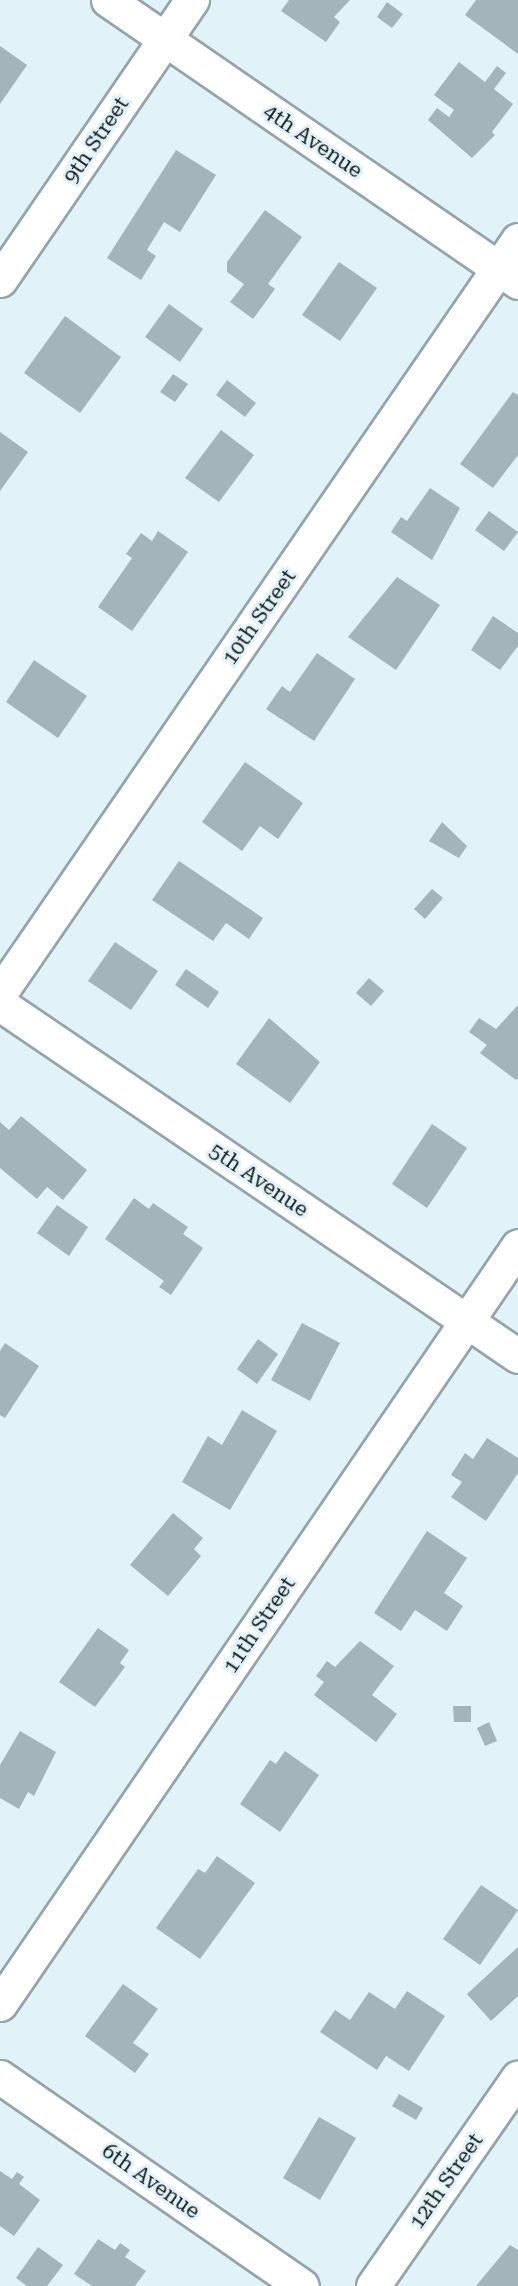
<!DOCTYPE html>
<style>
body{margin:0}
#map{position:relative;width:518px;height:2286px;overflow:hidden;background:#e1f3f9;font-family:"Roboto Serif",serif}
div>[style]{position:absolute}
.building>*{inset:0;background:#a3b5bb}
.roads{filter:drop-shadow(2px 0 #93a5ab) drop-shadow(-2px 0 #93a5ab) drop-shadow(0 2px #93a5ab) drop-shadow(0 -2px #93a5ab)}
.minor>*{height:33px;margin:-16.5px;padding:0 16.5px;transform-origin:16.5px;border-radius:16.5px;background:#fff}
span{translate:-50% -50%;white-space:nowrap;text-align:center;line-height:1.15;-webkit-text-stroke:6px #e1f3f9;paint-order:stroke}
.street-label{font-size:21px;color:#131a1c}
</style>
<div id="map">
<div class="building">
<div style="clip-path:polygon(289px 0,350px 0,334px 17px,340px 22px,326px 42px,281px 11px)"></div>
<div style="clip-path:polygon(476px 0,518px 0,518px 54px,465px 15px)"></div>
<div style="clip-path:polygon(387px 2px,403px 14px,392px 28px,377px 17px)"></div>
<div style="clip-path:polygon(0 46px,27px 65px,0 104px)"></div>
<div style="clip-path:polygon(459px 62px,485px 82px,497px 66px,506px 73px,494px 89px,513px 104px,492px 132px,495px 135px,472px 158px,428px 120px,437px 108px,449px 117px,454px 110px,434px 95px)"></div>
<div style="clip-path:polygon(176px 150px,216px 175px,180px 232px,164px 222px,147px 250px,156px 256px,141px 280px,107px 258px)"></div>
<div style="clip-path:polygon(265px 210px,302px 237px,268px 284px,275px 289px,253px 319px,230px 302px,244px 284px,227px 272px,227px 262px)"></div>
<div style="clip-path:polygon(339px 262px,377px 288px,340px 341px,302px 315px)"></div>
<div style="clip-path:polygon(169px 304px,203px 329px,180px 362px,145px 337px)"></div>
<div style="clip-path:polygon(65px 316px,121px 357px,80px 413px,24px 373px)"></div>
<div style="clip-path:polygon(173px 374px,188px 384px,175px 402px,160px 392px)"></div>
<div style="clip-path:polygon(227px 380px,256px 403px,245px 417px,216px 395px)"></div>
<div style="clip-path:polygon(513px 392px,518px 395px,518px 455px,493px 488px,460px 464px)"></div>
<div style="clip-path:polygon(221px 430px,254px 455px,219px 502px,185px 478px)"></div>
<div style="clip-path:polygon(0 432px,28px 452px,0 491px)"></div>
<div style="clip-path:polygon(430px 488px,460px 508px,432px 560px,391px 532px,401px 517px,407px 521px)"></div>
<div style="clip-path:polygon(489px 511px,518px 532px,504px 551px,475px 530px)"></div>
<div style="clip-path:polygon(158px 531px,188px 552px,132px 631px,98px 607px,132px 558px,126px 554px,141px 533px,152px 541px)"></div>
<div style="clip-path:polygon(397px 577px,440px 605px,396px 670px,348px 637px)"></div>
<div style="clip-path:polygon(493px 616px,518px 633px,518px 646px,500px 670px,471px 650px)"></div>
<div style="clip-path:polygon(317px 653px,355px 679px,314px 741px,266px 709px,282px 686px,290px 692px)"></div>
<div style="clip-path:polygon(34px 660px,87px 696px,58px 738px,6px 702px)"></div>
<div style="clip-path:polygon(245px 762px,303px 803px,278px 839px,260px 826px,242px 851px,202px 822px)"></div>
<div style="clip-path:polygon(442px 822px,467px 846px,459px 858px,429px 841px)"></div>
<div style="clip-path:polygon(179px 861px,263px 918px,249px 939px,226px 923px,213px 941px,152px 900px)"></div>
<div style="clip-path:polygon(432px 889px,443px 898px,425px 919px,414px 909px)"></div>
<div style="clip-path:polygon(115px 942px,158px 971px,131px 1010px,88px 981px)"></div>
<div style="clip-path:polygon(186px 969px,219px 992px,208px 1008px,175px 985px)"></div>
<div style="clip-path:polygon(369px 978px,384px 991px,371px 1006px,356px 993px)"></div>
<div style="clip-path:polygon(518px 1005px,518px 1078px,516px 1080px,480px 1053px,487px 1045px,469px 1032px,479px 1018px,496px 1029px)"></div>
<div style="clip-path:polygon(269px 1018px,320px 1062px,290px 1103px,236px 1064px)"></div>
<div style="clip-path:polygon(21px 1116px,87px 1170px,63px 1200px,47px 1187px,37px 1199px,0 1168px,0 1122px,9px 1130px)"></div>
<div style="clip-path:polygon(432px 1124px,467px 1148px,427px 1208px,392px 1184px)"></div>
<div style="clip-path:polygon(134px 1198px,149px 1209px,153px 1203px,188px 1227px,183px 1234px,203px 1248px,171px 1295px,159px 1287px,164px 1281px,105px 1239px)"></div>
<div style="clip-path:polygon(57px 1205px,88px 1227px,69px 1256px,37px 1233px)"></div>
<div style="clip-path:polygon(302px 1323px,340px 1343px,310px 1401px,271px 1380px)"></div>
<div style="clip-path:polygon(258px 1339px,278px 1354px,257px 1384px,237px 1369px)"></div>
<div style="clip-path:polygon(5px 1343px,39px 1366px,5px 1418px,0 1415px,0 1351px)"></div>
<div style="clip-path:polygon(242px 1410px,277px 1431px,230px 1510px,182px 1482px,208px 1436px,222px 1445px)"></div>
<div style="clip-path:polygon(487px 1438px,518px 1458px,518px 1473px,486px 1521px,451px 1497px,462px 1482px,451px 1475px,465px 1453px,473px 1459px)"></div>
<div style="clip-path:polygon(173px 1513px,203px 1538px,194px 1549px,201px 1556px,168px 1596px,130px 1565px)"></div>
<div style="clip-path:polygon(427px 1531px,467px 1558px,444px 1593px,463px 1606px,447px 1631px,415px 1610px,401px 1631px,374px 1613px)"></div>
<div style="clip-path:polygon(98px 1628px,129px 1650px,120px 1663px,125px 1667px,95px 1707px,59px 1682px)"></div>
<div style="clip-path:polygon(360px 1641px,394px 1666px,372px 1695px,397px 1714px,376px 1742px,314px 1695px,324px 1682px,316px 1676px,327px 1661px,335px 1667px)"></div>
<div style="clip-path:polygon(453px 1706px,471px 1706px,471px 1722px,454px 1722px)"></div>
<div style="clip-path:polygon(489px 1722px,497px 1741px,485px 1746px,477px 1728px)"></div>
<div style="clip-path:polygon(20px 1731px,56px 1752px,34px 1796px,28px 1792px,19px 1809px,0 1798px,0 1765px)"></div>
<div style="clip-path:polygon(285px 1751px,319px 1775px,280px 1832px,240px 1804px,270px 1760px,276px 1764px)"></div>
<div style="clip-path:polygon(217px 1856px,255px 1883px,200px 1959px,156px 1928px,198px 1869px,205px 1873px)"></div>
<div style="clip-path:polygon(481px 1885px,518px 1910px,480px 1965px,443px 1939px)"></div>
<div style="clip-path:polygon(518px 1947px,518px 1996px,491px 2021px,467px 1994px)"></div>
<div style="clip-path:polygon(123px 1984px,158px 2009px,133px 2043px,149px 2054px,135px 2073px,85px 2036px)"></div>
<div style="clip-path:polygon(407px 1991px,445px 2016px,409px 2071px,386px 2056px,377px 2070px,320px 2032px,335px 2010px,350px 2020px,369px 1992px,395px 2009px)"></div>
<div style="clip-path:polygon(399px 2094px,423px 2108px,416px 2120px,392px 2106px)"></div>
<div style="clip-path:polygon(319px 2117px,356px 2138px,320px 2200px,283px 2178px)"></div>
<div style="clip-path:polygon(0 2171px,12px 2179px,17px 2172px,24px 2177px,19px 2184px,40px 2200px,14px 2236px,0 2226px)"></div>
<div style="clip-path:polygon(98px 2239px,115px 2250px,120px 2243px,130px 2250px,125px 2257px,146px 2271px,135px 2286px,92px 2286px,74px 2274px)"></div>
<div style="clip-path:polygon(510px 2245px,518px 2250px,518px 2286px,476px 2286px)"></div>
<div style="clip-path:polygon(38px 2247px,63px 2265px,47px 2286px,27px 2286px,16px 2278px)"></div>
</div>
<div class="roads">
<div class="minor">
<div style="left:108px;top:0;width:498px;rotate:34.5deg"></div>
<div style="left:0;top:280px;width:340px;rotate:-55.6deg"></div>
<div style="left:0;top:993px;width:914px;rotate:-55.48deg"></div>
<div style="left:0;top:1004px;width:626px;rotate:34.2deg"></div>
<div style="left:0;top:2004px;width:918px;rotate:-55.65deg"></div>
<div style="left:0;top:2077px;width:367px;rotate:34.7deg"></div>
<div style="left:373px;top:2286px;width:254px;rotate:-55.2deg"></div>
</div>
</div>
<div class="street-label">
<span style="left:96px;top:140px;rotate:-56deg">9th Street</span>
<span style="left:313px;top:141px;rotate:34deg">4th Avenue</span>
<span style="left:259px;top:617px;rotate:-55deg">10th Street</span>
<span style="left:259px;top:1180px;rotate:34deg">5th Avenue</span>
<span style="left:259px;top:1625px;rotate:-56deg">11th Street</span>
<span style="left:151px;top:2181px;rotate:35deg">6th Avenue</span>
<span style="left:446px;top:2181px;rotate:-55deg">12th Street</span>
</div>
</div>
